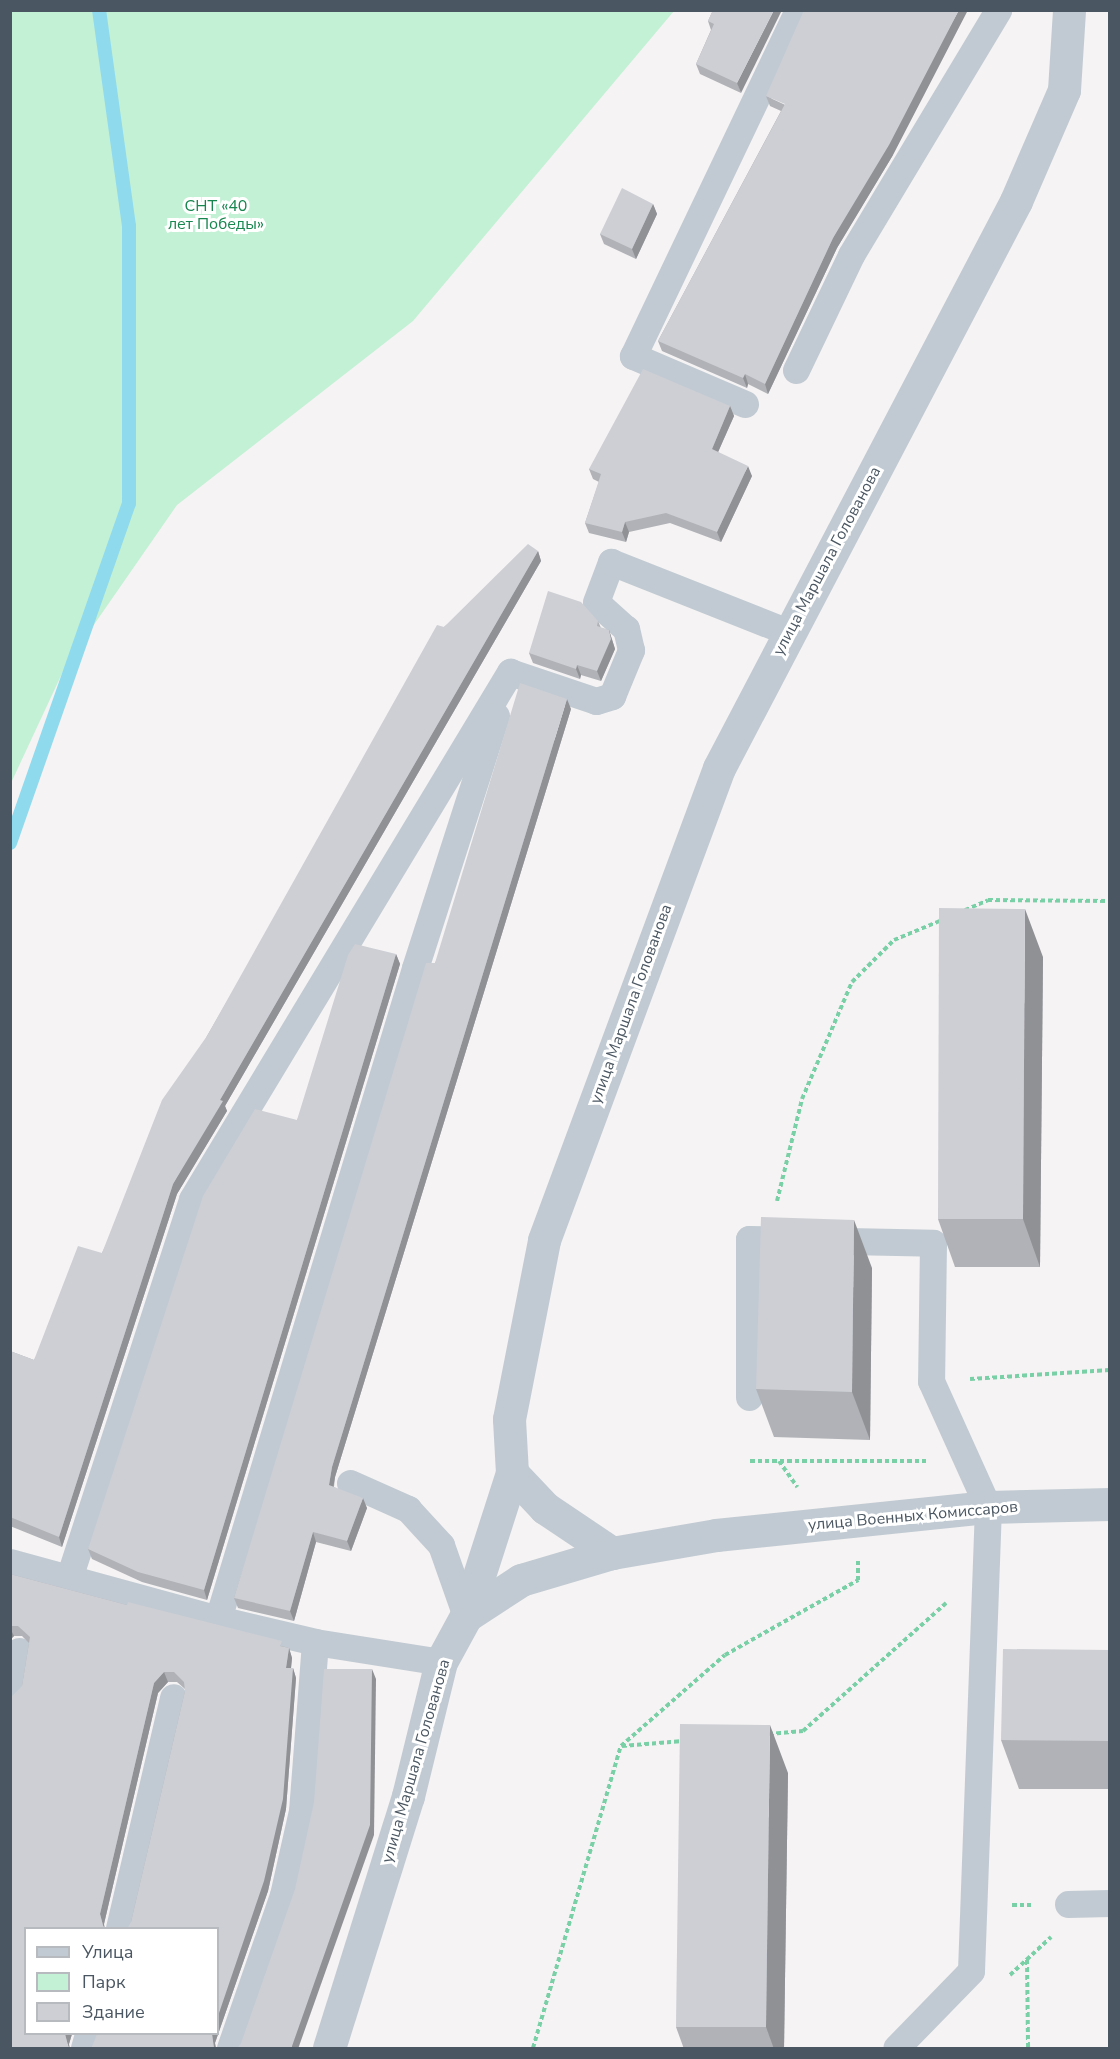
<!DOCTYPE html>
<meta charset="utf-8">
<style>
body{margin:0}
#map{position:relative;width:1120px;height:2059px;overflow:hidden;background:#f5f3f3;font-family:"Nunito Sans",sans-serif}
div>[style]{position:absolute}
.green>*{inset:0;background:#c3f1d5}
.stream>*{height:14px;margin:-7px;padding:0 7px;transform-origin:7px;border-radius:7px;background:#90daee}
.path>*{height:4px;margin-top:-2px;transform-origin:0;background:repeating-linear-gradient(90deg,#7ad0a6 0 4.5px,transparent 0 7.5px)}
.lane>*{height:27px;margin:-13.5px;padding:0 13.5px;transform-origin:13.5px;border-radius:13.5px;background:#c1cad2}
.street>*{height:33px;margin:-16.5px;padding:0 16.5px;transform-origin:16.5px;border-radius:16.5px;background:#c1cad2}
.wall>*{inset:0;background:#b0b2b7}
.shaded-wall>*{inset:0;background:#909195}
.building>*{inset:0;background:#cdcfd5}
span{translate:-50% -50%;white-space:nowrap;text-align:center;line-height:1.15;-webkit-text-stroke:6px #fff;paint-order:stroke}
.park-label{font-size:16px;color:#17864f}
.street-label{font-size:16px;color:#4a5661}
.frame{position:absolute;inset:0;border:12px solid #4a5661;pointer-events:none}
.legend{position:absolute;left:24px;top:1927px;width:195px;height:108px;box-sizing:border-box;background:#fff;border:2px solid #b7bbc0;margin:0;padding:8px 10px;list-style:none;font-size:18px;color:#4a5661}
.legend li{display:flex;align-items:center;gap:12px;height:30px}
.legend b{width:30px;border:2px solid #b7bbc0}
</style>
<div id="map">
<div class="green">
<div style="clip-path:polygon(11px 10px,674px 11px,413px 321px,177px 505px,66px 665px,11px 783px)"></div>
</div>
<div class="stream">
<div style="left:10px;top:843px;width:360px;rotate:-70.7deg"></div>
<div style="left:129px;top:503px;width:277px;rotate:-90deg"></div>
<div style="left:129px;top:226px;width:218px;rotate:-97.9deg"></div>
</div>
<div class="path">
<div style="left:965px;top:910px;width:25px;rotate:-23deg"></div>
<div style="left:988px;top:900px;width:122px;rotate:0.5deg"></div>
<div style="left:777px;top:1201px;width:105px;rotate:-76.2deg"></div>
<div style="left:802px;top:1099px;width:127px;rotate:-66.9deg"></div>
<div style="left:852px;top:982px;width:59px;rotate:-45deg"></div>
<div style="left:894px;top:940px;width:52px;rotate:-22.6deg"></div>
<div style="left:970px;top:1379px;width:140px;rotate:-3.7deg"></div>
<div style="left:750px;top:1461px;width:176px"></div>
<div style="left:779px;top:1461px;width:32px;rotate:55deg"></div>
<div style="left:769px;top:1734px;width:34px;rotate:-5deg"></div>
<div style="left:803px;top:1731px;width:192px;rotate:-41.8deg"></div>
<div style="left:622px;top:1746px;width:61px;rotate:-4.7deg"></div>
<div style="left:1012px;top:1905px;width:19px"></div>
<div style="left:1027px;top:1960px;width:88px;rotate:89.3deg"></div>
<div style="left:1010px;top:1975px;width:56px;rotate:-42.8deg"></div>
<div style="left:533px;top:2048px;width:315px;rotate:-73.8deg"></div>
<div style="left:621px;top:1746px;width:138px;rotate:-41.2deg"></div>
<div style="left:725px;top:1655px;width:153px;rotate:-29.4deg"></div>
<div style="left:858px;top:1580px;width:20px;rotate:-90deg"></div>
</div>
<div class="lane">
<div style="left:796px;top:370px;width:127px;rotate:-64.4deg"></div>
<div style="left:851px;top:255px;width:286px;rotate:-59deg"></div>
<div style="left:745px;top:404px;width:122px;rotate:-156.8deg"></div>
<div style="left:633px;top:356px;width:383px;rotate:-64.5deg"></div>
<div style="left:510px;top:672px;width:91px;rotate:18.6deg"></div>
<div style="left:596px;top:701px;width:17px;rotate:-17deg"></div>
<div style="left:612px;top:696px;width:50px;rotate:-67.6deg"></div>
<div style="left:631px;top:650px;width:22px;rotate:-103deg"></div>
<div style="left:626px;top:629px;width:40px;rotate:-138deg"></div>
<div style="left:596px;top:602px;width:43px;rotate:-69.4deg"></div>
<div style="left:611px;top:562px;width:193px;rotate:21.6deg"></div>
<div style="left:749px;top:1397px;width:158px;rotate:-90deg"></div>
<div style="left:749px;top:1239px;width:184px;rotate:1.2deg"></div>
<div style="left:933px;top:1243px;width:138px;rotate:90.8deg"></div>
<div style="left:931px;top:1381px;width:138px;rotate:65.7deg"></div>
<div style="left:988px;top:1507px;width:464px;rotate:92.1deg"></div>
<div style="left:971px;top:1971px;width:107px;rotate:134.2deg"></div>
<div style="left:350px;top:1483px;width:64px;rotate:24.1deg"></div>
<div style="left:408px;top:1509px;width:49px;rotate:47.5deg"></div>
<div style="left:441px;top:1545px;width:75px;rotate:70.6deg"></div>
<div style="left:10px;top:1562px;width:216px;rotate:15.3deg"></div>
<div style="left:218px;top:1619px;width:100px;rotate:13.3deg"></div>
<div style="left:315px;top:1642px;width:128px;rotate:9deg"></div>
<div style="left:69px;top:1578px;width:398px;rotate:-72deg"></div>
<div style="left:192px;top:1199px;width:616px;rotate:-58.89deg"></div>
<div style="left:218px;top:1619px;width:680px;rotate:-73.16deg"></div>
<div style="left:415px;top:968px;width:265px;rotate:-72.2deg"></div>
<div style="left:10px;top:1693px;width:43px;rotate:-77.9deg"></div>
<div style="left:1068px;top:1904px;width:42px;rotate:-1.4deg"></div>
<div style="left:119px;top:1928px;width:237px;rotate:-76.8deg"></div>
<div style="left:84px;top:2048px;width:15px;rotate:-74deg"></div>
<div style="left:230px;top:2048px;width:162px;rotate:-70.9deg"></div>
<div style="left:283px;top:1895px;width:86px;rotate:-77.3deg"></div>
<div style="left:302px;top:1811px;width:169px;rotate:-85.6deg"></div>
</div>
<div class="street">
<div style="left:512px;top:1473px;width:48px;rotate:46.7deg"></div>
<div style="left:545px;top:1508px;width:81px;rotate:33.9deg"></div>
<div style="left:466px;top:1616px;width:66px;rotate:-33.2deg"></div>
<div style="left:521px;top:1580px;width:95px;rotate:-16.5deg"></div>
<div style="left:612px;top:1553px;width:106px;rotate:-9.8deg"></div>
<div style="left:716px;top:1535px;width:273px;rotate:-5.9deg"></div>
<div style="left:988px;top:1507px;width:122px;rotate:-1.4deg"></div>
<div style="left:329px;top:2048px;width:264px;rotate:-72.6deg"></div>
<div style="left:408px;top:1796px;width:138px;rotate:-76.2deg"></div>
<div style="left:441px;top:1662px;width:52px;rotate:-61.5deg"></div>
<div style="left:466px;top:1616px;width:150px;rotate:-72.2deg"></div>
<div style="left:512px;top:1473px;width:54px;rotate:-93.2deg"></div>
<div style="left:509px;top:1419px;width:182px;rotate:-78.9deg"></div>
<div style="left:544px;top:1240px;width:503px;rotate:-69.66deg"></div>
<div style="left:719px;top:768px;width:640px;rotate:-62.35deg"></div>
<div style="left:1016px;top:201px;width:121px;rotate:-66.6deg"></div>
<div style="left:1064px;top:90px;width:80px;rotate:-86.4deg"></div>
</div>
<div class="wall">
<div style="clip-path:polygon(713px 10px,741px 93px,700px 74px,696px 64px,711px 30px,708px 21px)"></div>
<div style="clip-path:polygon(766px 96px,893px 155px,837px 248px,768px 394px,748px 384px,747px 388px,662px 351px,658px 341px,781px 111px,770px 106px)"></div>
<div style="clip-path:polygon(653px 204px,657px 214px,636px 259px,604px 244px,600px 234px)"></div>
<div style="clip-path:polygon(730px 406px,734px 416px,718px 452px,752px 476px,721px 542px,670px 523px,629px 532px,626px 542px,589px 533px,585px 523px,599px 482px,593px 479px,589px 469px)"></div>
<div style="clip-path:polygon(538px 551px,541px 561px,225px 1106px,227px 1111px,177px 1194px,62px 1547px,10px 1526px,10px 1351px,34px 1360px,102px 1253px,207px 1036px,444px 627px)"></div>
<div style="clip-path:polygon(598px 621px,601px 628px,609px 630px,615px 649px,601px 681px,581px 675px,580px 679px,533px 663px,529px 653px)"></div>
<div style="clip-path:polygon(571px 709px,335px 1477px,334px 1487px,367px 1508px,351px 1551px,316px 1542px,294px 1621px,238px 1608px,234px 1598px,435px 963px)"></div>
<div style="clip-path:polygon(396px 954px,400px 964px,207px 1600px,142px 1582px,92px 1559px,88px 1549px,297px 1120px)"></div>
<div style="clip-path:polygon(1043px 957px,1040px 1267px,955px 1267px,938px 1219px)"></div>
<div style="clip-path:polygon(872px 1268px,870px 1440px,774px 1437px,756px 1389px)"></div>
<div style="clip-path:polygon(10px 1574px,289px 1648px,292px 1658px,291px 1668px,293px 1668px,296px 1678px,286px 1809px,268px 1891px,215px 2043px,216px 2049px,91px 2049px,218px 2034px,131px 1922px,185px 1691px,185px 1689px,177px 1682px,168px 1682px,158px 1693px,104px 1924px,26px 2034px,72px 2034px,69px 2044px,10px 2049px,22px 1686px,29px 1643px,22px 1636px,14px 1636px,10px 1640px)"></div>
<div style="clip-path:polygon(1110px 1650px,1110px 1789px,1019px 1789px,1001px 1740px)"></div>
<div style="clip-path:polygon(788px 1773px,784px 2049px,684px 2049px,676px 2027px)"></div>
</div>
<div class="shaded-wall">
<div style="clip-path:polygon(774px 10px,782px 10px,741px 93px,737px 83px)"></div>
<div style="clip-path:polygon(959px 10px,968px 10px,893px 155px,837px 248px,768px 394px,765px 384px,833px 238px)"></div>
<div style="clip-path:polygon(653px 204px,657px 214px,636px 259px,632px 249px)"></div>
<div style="clip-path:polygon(745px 374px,748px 384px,747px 388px,743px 378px)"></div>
<div style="clip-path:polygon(730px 406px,734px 416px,715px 459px,712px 449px)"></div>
<div style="clip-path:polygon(748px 466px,752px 476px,721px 542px,717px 532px)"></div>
<div style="clip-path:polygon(625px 522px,629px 532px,626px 542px,622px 532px)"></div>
<div style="clip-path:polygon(538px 551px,541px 561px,225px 1106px,227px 1111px,177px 1194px,62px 1547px,59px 1537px,173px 1184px,220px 1100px)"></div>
<div style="clip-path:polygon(609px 630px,615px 649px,601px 681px,597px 671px)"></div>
<div style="clip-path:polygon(577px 665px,581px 675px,580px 679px,576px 669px)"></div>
<div style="clip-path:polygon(567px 699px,571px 709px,335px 1477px,332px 1495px,329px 1485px,332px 1467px)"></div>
<div style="clip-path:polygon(1025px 909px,1043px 957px,1040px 1267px,1023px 1219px)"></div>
<div style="clip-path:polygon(396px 954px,400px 964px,207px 1600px,204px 1590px)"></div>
<div style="clip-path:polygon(854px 1220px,872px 1268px,870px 1440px,852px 1392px)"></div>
<div style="clip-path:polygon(363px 1498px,367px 1508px,351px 1551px,347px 1541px)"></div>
<div style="clip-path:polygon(313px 1532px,316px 1542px,294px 1621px,290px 1611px)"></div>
<div style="clip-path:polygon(10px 1628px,14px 1636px,10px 1640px)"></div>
<div style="clip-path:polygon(289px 1648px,292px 1658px,290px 1678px,286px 1668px)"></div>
<div style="clip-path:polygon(293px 1668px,296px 1678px,286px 1809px,268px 1891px,215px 2043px,216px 2049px,214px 2049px,212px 2034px,218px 2034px,218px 2016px)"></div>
<div style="clip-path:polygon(372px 1669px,376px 1679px,374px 1835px,298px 2049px,291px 2049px)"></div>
<div style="clip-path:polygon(164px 1672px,168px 1682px,158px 1693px,104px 1924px,105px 1929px,104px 1929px,100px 1914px,154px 1683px)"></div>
<div style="clip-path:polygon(770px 1725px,788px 1773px,784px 2049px,774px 2049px,766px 2027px)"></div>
<div style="clip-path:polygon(65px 2034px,72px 2034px,69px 2044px,70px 2049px,69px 2049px)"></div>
</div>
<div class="building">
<div style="clip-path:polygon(713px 10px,774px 10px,737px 83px,696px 64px,714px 24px,708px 21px)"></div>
<div style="clip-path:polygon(804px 10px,959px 10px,889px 145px,833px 238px,765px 384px,745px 374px,743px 378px,658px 341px,785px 104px,766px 96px)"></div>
<div style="clip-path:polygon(622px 188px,653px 204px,632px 249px,600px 234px)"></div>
<div style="clip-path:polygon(643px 369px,730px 406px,712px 449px,748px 466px,717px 532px,666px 513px,625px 522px,622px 532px,585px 523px,601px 474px,589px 469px)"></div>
<div style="clip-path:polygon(528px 544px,538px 551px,220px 1100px,223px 1101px,173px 1184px,59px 1537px,10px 1517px,10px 1351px,34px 1360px,78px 1246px,102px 1253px,162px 1100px,207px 1036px,437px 625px,444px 627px)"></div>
<div style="clip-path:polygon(548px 591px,581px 602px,598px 621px,597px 626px,609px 630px,611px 639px,597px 671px,577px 665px,576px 669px,529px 653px)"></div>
<div style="clip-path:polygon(520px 683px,567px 699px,332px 1467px,329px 1485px,363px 1498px,347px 1541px,313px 1532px,290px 1611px,234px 1598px,426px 963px,435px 963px)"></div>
<div style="clip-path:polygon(939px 908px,1025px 909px,1023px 1219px,938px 1219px)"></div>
<div style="clip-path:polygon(355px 944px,396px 954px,204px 1590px,138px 1572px,88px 1549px,203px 1196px,255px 1109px,297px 1120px,348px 955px)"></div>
<div style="clip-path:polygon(761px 1217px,854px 1220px,852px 1392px,756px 1389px)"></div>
<div style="clip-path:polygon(10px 1574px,127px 1605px,128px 1602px,282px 1641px,280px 1646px,289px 1648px,286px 1668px,293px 1668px,283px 1799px,264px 1881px,218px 2016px,218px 1929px,127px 1929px,131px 1922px,185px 1691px,184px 1682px,174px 1672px,164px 1672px,154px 1683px,100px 1914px,104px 1929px,26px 1929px,26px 2034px,65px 2034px,69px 2049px,10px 2049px,10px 1698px,22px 1686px,30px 1637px,18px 1626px,10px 1626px)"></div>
<div style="clip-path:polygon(1003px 1649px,1110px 1650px,1110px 1741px,1001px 1740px)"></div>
<div style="clip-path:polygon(324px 1669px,372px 1669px,370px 1825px,291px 2049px,237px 2049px,241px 2043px,295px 1889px,314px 1802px)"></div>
<div style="clip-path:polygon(680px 1724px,770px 1725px,766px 2027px,676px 2027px)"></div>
<div style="clip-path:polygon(97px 2034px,212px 2034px,214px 2048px,215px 2049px,91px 2049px)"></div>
</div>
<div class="park-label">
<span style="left:216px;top:215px">СНТ «40<br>лет Победы»</span>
</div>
<div class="street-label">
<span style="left:827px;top:561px;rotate:-62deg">улица Маршала Голованова</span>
<span style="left:631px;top:1004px;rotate:-70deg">улица Маршала Голованова</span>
<span style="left:913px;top:1516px;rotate:-5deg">улица Военных Комиссаров</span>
<span style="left:416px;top:1761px;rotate:-74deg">улица Маршала Голованова</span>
</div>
<div class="frame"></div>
<ul class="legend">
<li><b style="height:8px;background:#c1cad2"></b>Улица</li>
<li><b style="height:16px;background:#c3f1d5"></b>Парк</li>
<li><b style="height:16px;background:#cdcfd5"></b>Здание</li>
</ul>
</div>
